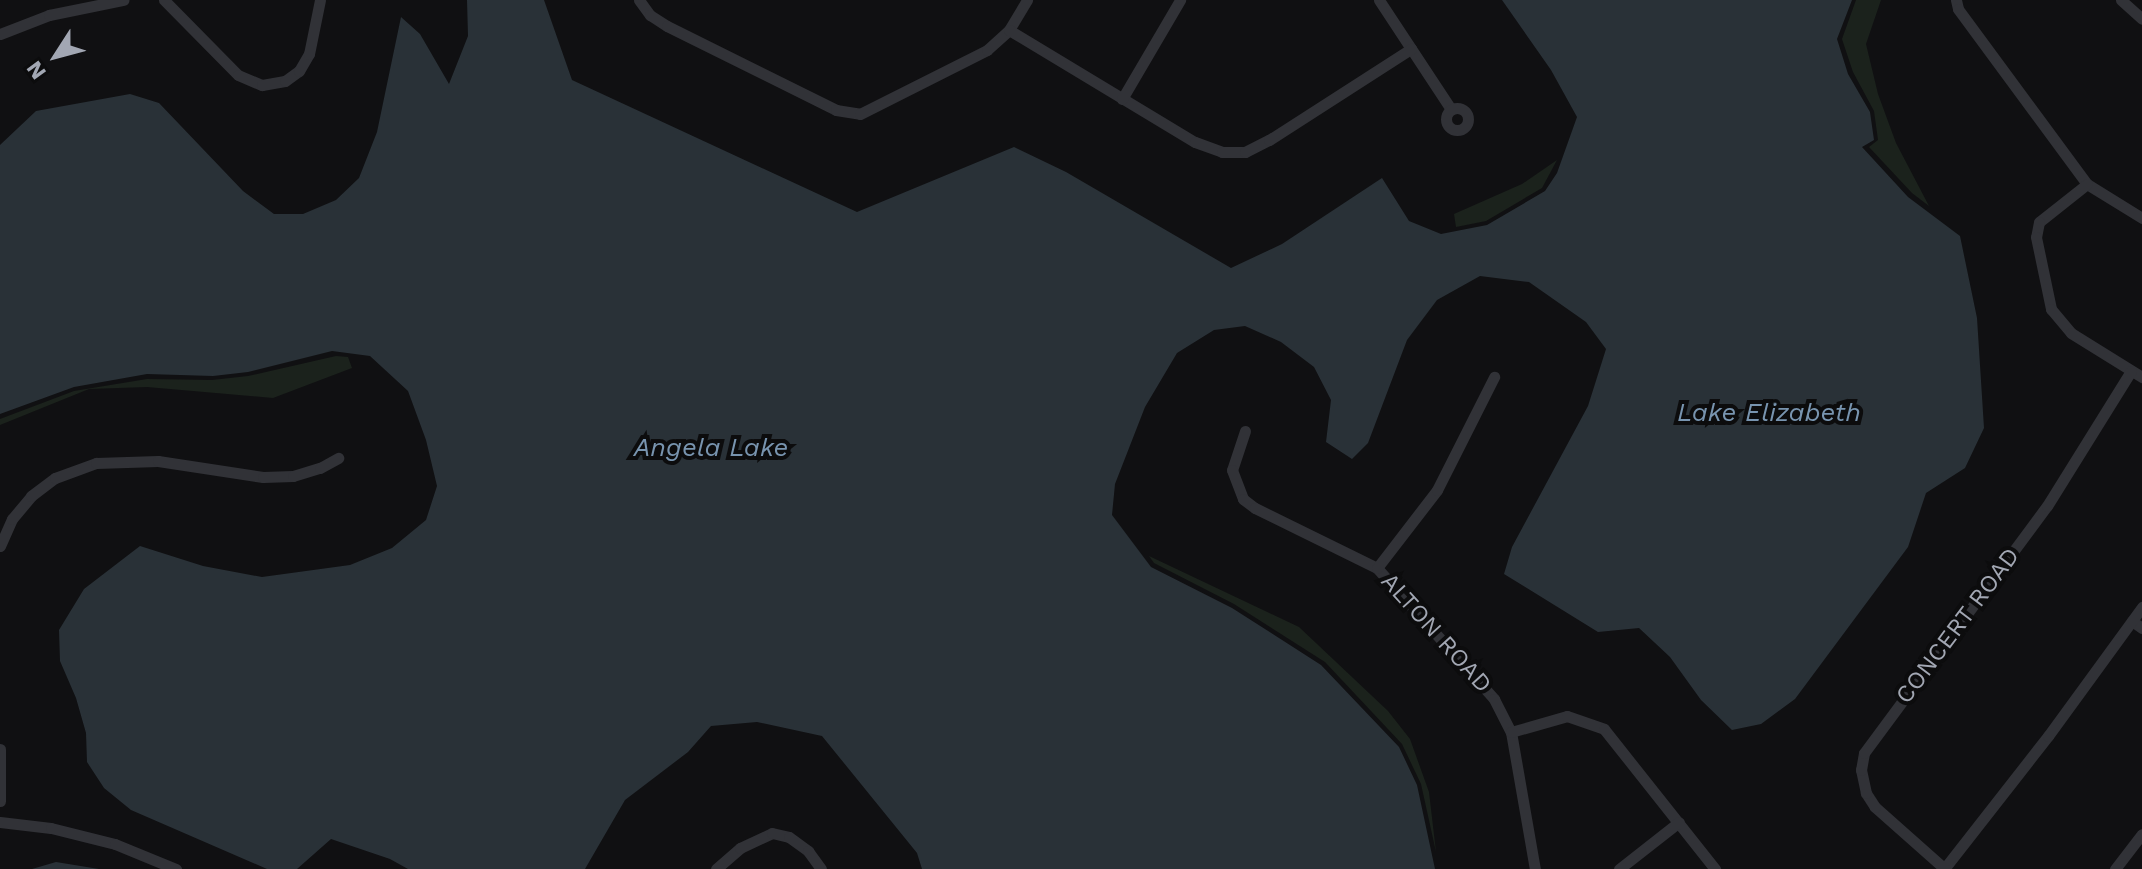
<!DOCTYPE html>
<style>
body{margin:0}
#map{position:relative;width:2142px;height:869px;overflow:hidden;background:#101012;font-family:"Work Sans",sans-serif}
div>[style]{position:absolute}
.green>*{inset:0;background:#1b221c}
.water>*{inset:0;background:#293137}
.minor>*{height:11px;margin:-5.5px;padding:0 5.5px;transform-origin:5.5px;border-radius:5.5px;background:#313237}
.minor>.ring{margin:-5.5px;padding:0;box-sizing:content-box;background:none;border:11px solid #313237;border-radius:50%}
span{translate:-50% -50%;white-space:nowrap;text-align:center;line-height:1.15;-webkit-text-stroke:8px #0c0c0d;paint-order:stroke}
.street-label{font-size:24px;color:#a2a7b3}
.water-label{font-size:26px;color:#7894af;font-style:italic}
.north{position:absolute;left:16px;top:16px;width:80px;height:80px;-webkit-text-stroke:6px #0c0c0d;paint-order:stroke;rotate:234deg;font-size:22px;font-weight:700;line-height:32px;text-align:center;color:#a2a7b3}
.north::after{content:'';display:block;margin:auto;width:28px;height:36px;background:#a2a7b3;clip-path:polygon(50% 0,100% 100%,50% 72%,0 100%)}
</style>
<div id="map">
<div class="green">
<div style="clip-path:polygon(1856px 0,1881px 0,1866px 44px,1878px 94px,1896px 143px,1929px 206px,1912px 193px,1869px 147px,1878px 140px,1874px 111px,1853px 72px,1842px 39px)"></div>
<div style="clip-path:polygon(1557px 160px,1542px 188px,1486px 221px,1456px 227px,1454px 214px,1522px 184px)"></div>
<div style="clip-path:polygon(336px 356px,348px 357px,352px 368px,273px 398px,147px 387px,89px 389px,0 425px,0 419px,74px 391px,147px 379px,212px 380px,248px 376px)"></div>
<div style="clip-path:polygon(1149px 556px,1299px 627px,1388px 711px,1410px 739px,1429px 792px,1436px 852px,1421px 784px,1402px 744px,1325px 662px,1234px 604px,1154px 563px)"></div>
</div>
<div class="water">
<div style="clip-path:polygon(467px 0,544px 0,572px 80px,857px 212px,1014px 147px,1066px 172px,1231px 268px,1282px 244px,1382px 178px,1409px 221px,1441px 234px,1487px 225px,1545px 191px,1557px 173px,1577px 117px,1551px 70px,1502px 0,1852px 0,1837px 39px,1848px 74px,1870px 112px,1874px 140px,1862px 147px,1908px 197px,1960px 236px,1977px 318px,1984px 428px,1965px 468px,1926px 493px,1908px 547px,1795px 699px,1761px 724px,1732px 730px,1701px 700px,1670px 657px,1639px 628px,1598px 632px,1504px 574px,1512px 547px,1588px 406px,1606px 349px,1586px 322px,1529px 282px,1480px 276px,1437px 300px,1407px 340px,1368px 443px,1352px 459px,1326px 442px,1331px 400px,1314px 367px,1281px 342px,1245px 326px,1214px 330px,1177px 353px,1145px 407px,1115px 484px,1112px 515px,1151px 567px,1232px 608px,1321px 665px,1399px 747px,1417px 785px,1435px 869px,922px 869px,917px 853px,822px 736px,757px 722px,711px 726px,688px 752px,625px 800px,585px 869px,408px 869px,390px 859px,331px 839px,297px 869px,267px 869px,131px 810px,104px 788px,87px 762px,86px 733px,76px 698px,60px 661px,59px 630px,84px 589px,140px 546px,203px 566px,262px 577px,350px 565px,392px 548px,426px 520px,437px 486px,426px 440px,408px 391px,370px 356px,332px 351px,248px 372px,213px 376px,147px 374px,74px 387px,0 414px,0 145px,36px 111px,130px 94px,159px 103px,243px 191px,274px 214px,303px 214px,336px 200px,359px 178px,377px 132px,401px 17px,420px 34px,449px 84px,468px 36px)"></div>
<div style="clip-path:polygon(56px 862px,99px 869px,32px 869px)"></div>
</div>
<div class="minor">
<div style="left:164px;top:0;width:105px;rotate:45.4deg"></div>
<div style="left:238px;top:75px;width:26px;rotate:23deg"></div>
<div style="left:262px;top:85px;width:23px;rotate:-10deg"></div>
<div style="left:285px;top:81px;width:17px;rotate:-36deg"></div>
<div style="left:299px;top:71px;width:20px;rotate:-60deg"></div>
<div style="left:309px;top:54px;width:55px;rotate:-78.5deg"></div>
<div style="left:639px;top:0;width:19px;rotate:54deg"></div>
<div style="left:650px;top:15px;width:20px;rotate:33deg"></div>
<div style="left:667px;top:26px;width:189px;rotate:26.4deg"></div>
<div style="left:836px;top:110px;width:24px;rotate:9deg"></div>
<div style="left:860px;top:114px;width:142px;rotate:-26.7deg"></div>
<div style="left:987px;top:50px;width:30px;rotate:-42deg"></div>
<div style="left:1009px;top:30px;width:35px;rotate:-59deg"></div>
<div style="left:1379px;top:0;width:131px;rotate:56.6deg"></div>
<div style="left:1956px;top:0;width:9px;rotate:77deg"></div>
<div style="left:1958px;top:9px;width:217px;rotate:53.6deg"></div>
<div style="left:2087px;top:184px;width:65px;rotate:31.7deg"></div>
<div style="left:2121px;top:0;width:28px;rotate:42deg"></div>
<div style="left:1009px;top:30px;width:217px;rotate:31.1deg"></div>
<div style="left:1195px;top:142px;width:29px;rotate:20deg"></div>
<div style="left:1222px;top:152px;width:23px"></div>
<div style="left:1245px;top:152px;width:27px;rotate:-27deg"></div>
<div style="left:1269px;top:140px;width:169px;rotate:-32.7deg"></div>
<div style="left:0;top:34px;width:53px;rotate:-21.2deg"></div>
<div style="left:49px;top:15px;width:76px;rotate:-11.5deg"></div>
<div style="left:1122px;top:99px;width:115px;rotate:-59.6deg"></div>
<div class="ring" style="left:1446px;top:108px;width:11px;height:11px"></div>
<div style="left:2087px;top:184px;width:61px;rotate:141.6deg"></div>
<div style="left:2039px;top:222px;width:15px;rotate:101deg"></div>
<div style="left:2036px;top:237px;width:74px;rotate:78.2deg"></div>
<div style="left:2051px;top:309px;width:31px;rotate:50deg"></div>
<div style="left:2071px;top:333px;width:84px;rotate:31.8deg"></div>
<div style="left:1245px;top:431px;width:41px;rotate:108.4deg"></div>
<div style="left:1232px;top:470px;width:31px;rotate:69deg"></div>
<div style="left:1243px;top:499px;width:15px;rotate:37deg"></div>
<div style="left:1255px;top:508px;width:136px;rotate:26.2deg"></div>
<div style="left:1377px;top:568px;width:176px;rotate:48.2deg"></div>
<div style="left:1494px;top:699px;width:37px;rotate:63deg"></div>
<div style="left:1511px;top:732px;width:139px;rotate:80.1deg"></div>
<div style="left:0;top:546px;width:30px;rotate:-66deg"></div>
<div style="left:12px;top:519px;width:30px;rotate:-50deg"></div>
<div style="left:31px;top:496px;width:30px;rotate:-37deg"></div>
<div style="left:55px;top:478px;width:44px;rotate:-20.1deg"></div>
<div style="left:96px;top:463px;width:62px;rotate:-1.8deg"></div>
<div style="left:158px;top:461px;width:106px;rotate:8.7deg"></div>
<div style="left:263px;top:477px;width:30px;rotate:-2deg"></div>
<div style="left:293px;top:476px;width:28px;rotate:-17deg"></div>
<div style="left:320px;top:468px;width:21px;rotate:-29deg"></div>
<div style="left:1377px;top:568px;width:98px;rotate:-52.4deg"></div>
<div style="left:1437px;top:490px;width:127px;rotate:-63.2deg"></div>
<div style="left:2132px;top:621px;width:12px;rotate:35deg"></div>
<div style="left:1511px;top:732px;width:58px;rotate:-15.9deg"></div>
<div style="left:1567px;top:716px;width:39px;rotate:19deg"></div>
<div style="left:1604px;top:729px;width:179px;rotate:51.6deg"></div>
<div style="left:0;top:749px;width:52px;rotate:90deg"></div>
<div style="left:0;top:822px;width:51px;rotate:6.7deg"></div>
<div style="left:51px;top:828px;width:66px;rotate:14deg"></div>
<div style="left:115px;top:844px;width:66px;rotate:22.3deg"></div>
<div style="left:716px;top:869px;width:32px;rotate:-41deg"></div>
<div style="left:740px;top:848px;width:35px;rotate:-25deg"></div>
<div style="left:772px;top:833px;width:17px;rotate:13deg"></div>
<div style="left:789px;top:837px;width:24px;rotate:36deg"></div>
<div style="left:808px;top:851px;width:22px;rotate:54deg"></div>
<div style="left:1619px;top:869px;width:76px;rotate:-38.1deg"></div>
<div style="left:1944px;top:869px;width:169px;rotate:-52deg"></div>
<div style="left:2048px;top:736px;width:160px;rotate:-53.9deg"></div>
<div style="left:1945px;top:869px;width:94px;rotate:-138.5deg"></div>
<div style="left:1875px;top:807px;width:17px;rotate:-123deg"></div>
<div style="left:1866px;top:793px;width:24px;rotate:-102deg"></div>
<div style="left:1861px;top:770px;width:17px;rotate:-80deg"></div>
<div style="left:1864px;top:753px;width:307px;rotate:-53.5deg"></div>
<div style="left:2047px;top:506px;width:159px;rotate:-58.1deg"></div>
<div style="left:2115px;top:869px;width:44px;rotate:-52.4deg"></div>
</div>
<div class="street-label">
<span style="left:1958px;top:626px;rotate:-53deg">CONCERT ROAD</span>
<span style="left:1436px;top:633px;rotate:48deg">ALTON ROAD</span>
</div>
<div class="water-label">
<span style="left:1769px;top:413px">Lake Elizabeth</span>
<span style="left:711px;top:448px">Angela Lake</span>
</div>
<div class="north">N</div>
</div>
